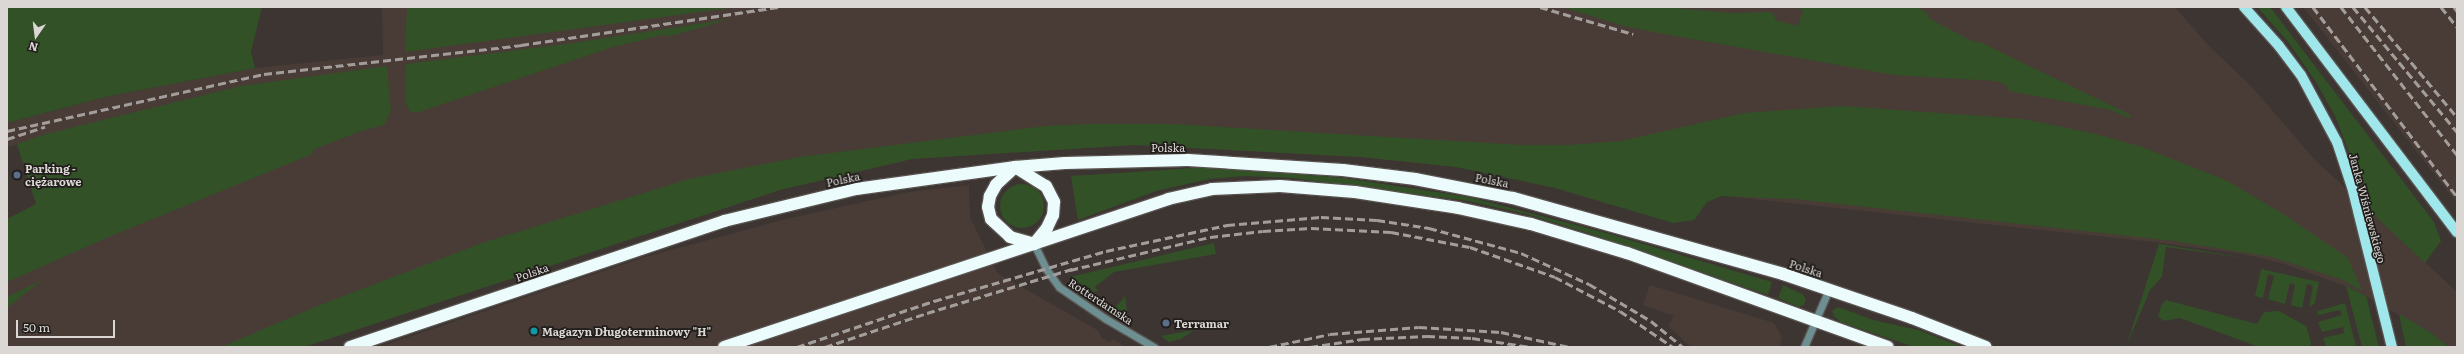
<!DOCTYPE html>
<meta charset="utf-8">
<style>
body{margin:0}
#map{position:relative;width:2464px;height:354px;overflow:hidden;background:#3c3532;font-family:Literata,serif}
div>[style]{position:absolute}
.built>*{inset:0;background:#493c36}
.green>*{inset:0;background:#325126}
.round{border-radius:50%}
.roads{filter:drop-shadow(1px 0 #59524f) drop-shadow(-1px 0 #59524f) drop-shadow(0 1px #59524f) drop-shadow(0 -1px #59524f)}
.minor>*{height:7px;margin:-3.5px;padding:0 3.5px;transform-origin:3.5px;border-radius:3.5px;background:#6e8f91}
.major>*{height:10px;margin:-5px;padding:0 5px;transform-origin:5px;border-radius:5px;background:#a0e7ec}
.highway>*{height:12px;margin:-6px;padding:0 6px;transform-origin:6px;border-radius:6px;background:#ecfcfd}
.rail>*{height:3px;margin-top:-1.5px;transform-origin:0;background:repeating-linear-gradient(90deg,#a39e9c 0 8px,transparent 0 12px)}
.dots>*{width:11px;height:11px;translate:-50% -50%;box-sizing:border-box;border:2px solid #211e1c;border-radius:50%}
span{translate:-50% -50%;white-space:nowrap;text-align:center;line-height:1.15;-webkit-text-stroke:3.5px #211e1c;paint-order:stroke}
.street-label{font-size:11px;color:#dbd7d5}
.poi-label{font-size:11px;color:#dbd7d5;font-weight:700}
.left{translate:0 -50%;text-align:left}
.frame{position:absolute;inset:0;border:8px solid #dbd7d5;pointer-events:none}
.north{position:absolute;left:16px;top:16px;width:40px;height:40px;-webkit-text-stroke:3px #211e1c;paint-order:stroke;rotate:194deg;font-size:11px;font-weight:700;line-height:16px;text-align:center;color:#dbd7d5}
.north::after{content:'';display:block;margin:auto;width:14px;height:18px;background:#dbd7d5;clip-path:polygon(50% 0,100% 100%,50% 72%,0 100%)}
.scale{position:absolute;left:16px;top:320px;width:99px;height:18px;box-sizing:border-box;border:2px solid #dbd7d5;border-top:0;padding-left:5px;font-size:12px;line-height:14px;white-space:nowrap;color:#dbd7d5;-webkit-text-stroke:3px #211e1c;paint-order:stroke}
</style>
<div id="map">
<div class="built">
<div style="clip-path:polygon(382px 7px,2175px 7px,2208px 45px,2252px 87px,2314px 159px,2457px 292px,2457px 347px,2449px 347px,2430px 332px,2353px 289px,2282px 263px,2243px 254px,2154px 242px,1361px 157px,1135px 145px,912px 159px,780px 190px,304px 347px,7px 347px,7px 221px,38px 205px,19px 144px,7px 147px,7px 123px,105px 97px,255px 68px,383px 55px)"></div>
<div style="clip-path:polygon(2303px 7px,2457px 7px,2457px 203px)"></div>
<div style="clip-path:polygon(969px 185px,970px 217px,997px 273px,1099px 331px,1101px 337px,1108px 342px,1114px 340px,1126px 347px,379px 347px,645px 257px,786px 219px,909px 192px)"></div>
<div style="clip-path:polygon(1650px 285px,1774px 323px,1782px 336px,1780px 347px,1691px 347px,1668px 326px,1674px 316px,1643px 305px)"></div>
</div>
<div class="green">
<div style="clip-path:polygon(7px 7px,262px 7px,251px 52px,255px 68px,105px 97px,7px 123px)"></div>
<div style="clip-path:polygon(407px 7px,737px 7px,405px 52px)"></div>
<div style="clip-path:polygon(1562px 7px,1661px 7px,1731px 13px,1769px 12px,1774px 14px,1775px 20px,1798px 26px,1803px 10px,1791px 7px,1916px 7px,1926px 12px,1930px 19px,1972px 41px,1982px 43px,2131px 115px,2129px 118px,2111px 110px,2009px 91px,2006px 85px,1996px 81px,1894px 75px,1664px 34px,1624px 26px)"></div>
<div style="clip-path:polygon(2261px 7px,2270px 7px,2434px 222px,2441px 241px,2425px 263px,2373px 214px,2335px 116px,2316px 82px,2289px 43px,2259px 9px)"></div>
<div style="clip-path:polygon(731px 19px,671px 36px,663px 35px,613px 47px,419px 112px,411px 112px,405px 103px,406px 64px,566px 44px)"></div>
<div style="clip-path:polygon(387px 66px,391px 111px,384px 125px,361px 131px,315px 149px,310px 155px,111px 236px,7px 282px,7px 219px,36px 204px,17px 144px,50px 133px,241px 86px)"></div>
<div style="clip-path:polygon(1842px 106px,2023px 119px,2096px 134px,2142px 147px,2225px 180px,2282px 213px,2348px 258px,2362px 291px,2343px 280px,2272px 257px,2174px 241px,1795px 199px,1722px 196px,1707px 202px,1694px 220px,1673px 223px,1555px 188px,1456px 167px,1361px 157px,1134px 145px,912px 159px,780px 190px,304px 347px,221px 347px,320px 305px,485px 242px,689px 179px,799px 157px,1046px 126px,1087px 124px,1172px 124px,1522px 145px,1568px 145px,1621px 141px,1744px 113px)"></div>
<div style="clip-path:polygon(1210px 167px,1344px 178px,1469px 197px,1606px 233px,1772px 282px,1768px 295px,1591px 234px,1526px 214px,1468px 201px,1292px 178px,1246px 176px,1209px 179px,1156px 191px,1078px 220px,1071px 176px)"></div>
<div class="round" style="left:1000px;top:184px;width:44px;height:44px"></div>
<div style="clip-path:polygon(1214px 243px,1216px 254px,1114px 272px,1095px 287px,1098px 291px,1094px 292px,1070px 277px)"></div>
<div style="clip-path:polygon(2159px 244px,2253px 259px,2166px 247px,2162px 277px,2150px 290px,2126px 347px)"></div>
<div style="clip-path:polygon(2261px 269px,2319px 282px,2315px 303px,2309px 307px,2313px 286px,2307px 284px,2302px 308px,2291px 305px,2295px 285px,2290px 283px,2285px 304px,2268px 299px,2274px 276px,2268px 274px,2263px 298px,2255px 296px)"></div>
<div style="clip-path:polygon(42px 280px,7px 308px,7px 297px)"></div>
<div style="clip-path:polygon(1783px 285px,1802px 294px,1806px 299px,1804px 305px,1799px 307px,1778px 298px)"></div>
<div style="clip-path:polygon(2346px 286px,2366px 296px,2379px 347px,2362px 347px)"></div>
<div style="clip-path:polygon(1125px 296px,1128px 318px,1115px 308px)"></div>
<div style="clip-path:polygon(2166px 300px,2257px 324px,2264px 312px,2279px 311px,2306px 326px,2311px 342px,2310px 347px,2259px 347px,2180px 318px,2164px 321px,2158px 317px,2161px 306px)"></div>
<div style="clip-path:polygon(2345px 303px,2356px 347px,2326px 347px,2323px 338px,2344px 333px,2343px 327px,2322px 332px,2318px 322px,2342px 315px,2340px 310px,2318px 315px,2318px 311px)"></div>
<div style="clip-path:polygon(1838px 307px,1873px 320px,1918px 330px,1962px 347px,1914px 347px,1841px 322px,1834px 316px,1832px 311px)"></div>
<div style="clip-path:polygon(2399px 314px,2430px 332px,2449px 347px,2406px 347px)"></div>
<div style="clip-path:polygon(1194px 330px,1181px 339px,1169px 342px,1161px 336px)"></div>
</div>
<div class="roads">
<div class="minor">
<div style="left:1034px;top:244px;width:28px;rotate:64deg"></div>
<div style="left:1046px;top:269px;width:22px;rotate:54deg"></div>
<div style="left:1059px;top:287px;width:57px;rotate:34.2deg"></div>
<div style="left:1106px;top:319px;width:56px;rotate:30.3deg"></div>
<div style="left:1804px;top:347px;width:63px;rotate:-66.7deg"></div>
</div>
<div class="major">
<div style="left:2244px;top:7px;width:52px;rotate:48.1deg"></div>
<div style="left:2279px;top:46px;width:36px;rotate:53deg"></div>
<div style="left:2301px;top:75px;width:76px;rotate:61.8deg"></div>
<div style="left:2337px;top:142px;width:47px;rotate:71.6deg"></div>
<div style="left:2352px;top:187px;width:165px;rotate:76deg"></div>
<div style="left:2286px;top:7px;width:283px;rotate:52.8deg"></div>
</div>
<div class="highway">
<div style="left:1015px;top:167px;width:26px;rotate:137deg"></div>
<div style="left:996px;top:185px;width:13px;rotate:119deg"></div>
<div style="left:990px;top:196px;width:11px;rotate:100deg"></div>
<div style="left:988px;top:207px;width:12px;rotate:76deg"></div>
<div style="left:991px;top:219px;width:26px;rotate:43deg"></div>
<div style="left:1010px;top:237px;width:25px;rotate:16deg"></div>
<div style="left:1015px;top:167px;width:36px;rotate:32deg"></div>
<div style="left:1046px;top:186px;width:18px;rotate:63deg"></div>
<div style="left:1054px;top:202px;width:13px;rotate:94deg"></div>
<div style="left:1053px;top:215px;width:14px;rotate:115deg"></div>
<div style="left:1047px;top:228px;width:21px;rotate:129deg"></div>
<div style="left:350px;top:347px;width:395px;rotate:-18.6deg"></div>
<div style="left:724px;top:221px;width:136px;rotate:-13.6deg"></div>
<div style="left:856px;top:189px;width:161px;rotate:-7.9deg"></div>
<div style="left:1015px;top:167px;width:50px;rotate:-4.6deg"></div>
<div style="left:1065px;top:163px;width:123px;rotate:-1.4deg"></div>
<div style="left:1188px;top:160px;width:155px;rotate:3.7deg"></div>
<div style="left:1343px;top:170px;width:73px;rotate:7.1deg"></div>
<div style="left:1415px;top:179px;width:100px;rotate:11deg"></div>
<div style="left:1513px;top:198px;width:280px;rotate:15.7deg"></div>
<div style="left:1783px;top:274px;width:136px;rotate:18.8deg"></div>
<div style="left:1912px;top:318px;width:79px;rotate:21.4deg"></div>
<div style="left:724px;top:347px;width:468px;rotate:-18.4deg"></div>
<div style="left:1168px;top:199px;width:45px;rotate:-12.8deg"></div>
<div style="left:1212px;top:189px;width:68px;rotate:-2.5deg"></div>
<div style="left:1280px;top:186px;width:75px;rotate:4.6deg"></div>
<div style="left:1355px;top:192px;width:104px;rotate:8.8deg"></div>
<div style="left:1458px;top:208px;width:75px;rotate:12.4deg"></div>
<div style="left:1531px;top:224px;width:100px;rotate:16.8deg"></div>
<div style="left:1627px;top:253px;width:277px;rotate:19.8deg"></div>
</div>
</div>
<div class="rail">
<div style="left:1540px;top:7px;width:97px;rotate:16.2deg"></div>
<div style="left:2313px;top:7px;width:238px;rotate:52.8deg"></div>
<div style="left:2341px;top:7px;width:188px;rotate:51.9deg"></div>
<div style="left:2353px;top:7px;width:163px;rotate:50.2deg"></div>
<div style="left:2365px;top:7px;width:143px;rotate:50.1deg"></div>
<div style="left:2441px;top:7px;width:26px;rotate:51deg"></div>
<div style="left:2454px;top:7px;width:5px;rotate:53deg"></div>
<div style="left:7px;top:131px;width:263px;rotate:-12.5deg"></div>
<div style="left:264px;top:74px;width:259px;rotate:-6.4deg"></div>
<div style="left:521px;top:45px;width:260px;rotate:-8.4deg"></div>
<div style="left:7px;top:139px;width:40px;rotate:-18deg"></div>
<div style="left:1070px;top:270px;width:144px;rotate:-13.3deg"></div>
<div style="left:1210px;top:237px;width:53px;rotate:-6.5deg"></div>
<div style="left:1263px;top:231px;width:48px;rotate:-3.6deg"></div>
<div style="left:1311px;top:228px;width:80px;rotate:2.9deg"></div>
<div style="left:1391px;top:232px;width:80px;rotate:10.8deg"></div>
<div style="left:1470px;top:247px;width:90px;rotate:19.4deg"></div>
<div style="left:1555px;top:277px;width:73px;rotate:27.6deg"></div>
<div style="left:1620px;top:311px;width:64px;rotate:34.2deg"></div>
<div style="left:797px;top:347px;width:145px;rotate:-18.6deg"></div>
<div style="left:934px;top:301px;width:179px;rotate:-16.2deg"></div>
<div style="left:1106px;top:251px;width:124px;rotate:-12.1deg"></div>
<div style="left:1227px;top:225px;width:94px;rotate:-4.9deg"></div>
<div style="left:1321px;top:217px;width:56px;rotate:3.1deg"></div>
<div style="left:1377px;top:220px;width:53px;rotate:8.7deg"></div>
<div style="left:1429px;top:228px;width:95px;rotate:15.2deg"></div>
<div style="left:1521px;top:253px;width:75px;rotate:24.5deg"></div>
<div style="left:1589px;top:284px;width:72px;rotate:30.8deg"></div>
<div style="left:1651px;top:321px;width:41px;rotate:39.1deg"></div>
<div style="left:825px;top:347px;width:108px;rotate:-18.4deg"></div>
<div style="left:927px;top:313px;width:155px;rotate:-16.9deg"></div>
<div style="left:1269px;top:347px;width:62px;rotate:-12deg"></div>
<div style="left:1330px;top:334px;width:89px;rotate:-4.5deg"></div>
<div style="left:1419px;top:327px;width:82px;rotate:3.5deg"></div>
<div style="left:1501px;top:332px;width:70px;rotate:12.4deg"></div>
<div style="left:1310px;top:347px;width:53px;rotate:-8.7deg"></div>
<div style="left:1362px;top:339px;width:65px;rotate:-2.6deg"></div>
<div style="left:1427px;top:336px;width:45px;rotate:2.5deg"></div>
<div style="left:1472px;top:338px;width:59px;rotate:8.8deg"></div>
<div style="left:1400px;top:347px;width:11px"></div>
</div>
<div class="dots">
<div style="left:17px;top:175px;background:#5c6f8a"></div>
<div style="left:1166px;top:323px;background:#5c6f8a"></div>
<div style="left:534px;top:331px;background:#0f9aa8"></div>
</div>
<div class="street-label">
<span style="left:1168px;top:147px">Polska</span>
<span style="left:843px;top:179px;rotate:-12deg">Polska</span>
<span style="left:1492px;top:180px;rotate:11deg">Polska</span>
<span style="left:2368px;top:208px;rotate:75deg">Janka Wiśniewskiego</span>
<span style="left:1806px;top:268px;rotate:18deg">Polska</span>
<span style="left:532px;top:272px;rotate:-19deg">Polska</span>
<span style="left:1101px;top:301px;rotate:33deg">Rotterdamska</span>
</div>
<div class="poi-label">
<span class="left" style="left:25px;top:175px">Parking -<br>ciężarowe</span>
<span class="left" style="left:1174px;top:323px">Terramar</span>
<span class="left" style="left:542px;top:331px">Magazyn Długoterminowy "H"</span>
</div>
<div class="frame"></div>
<div class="north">N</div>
<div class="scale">50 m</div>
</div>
